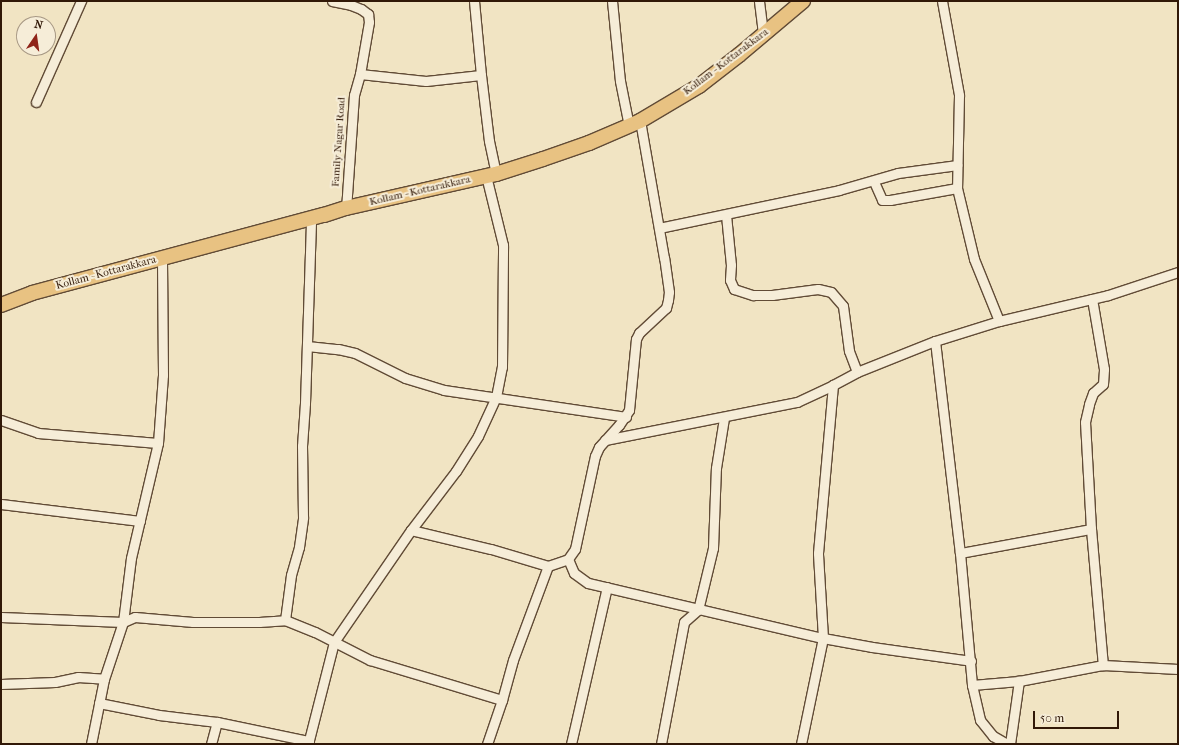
<!DOCTYPE html>
<style>
body{margin:0}
#map{position:relative;width:1179px;height:745px;overflow:hidden;background:#f1e4c3;font-family:"IM FELL French Canon",serif}
div>[style]{position:absolute}
.roads{filter:drop-shadow(1px 0 #614b36) drop-shadow(-1px 0 #614b36) drop-shadow(0 1px #614b36) drop-shadow(0 -1px #614b36)}
.minor>*{height:9px;margin:-4.5px;padding:0 4.5px;transform-origin:4.5px;border-radius:4.5px;background:#f6edd8}
.primary>*{height:14px;margin:-7px;padding:0 7px;transform-origin:7px;border-radius:7px;background:#e8c282}
span{translate:-50% -50%;white-space:nowrap;text-align:center;line-height:1.15;-webkit-text-stroke:4px #f6edd8;paint-order:stroke}
.street-label{font-size:11px;color:#311807}
.frame{position:absolute;inset:0;border:2px solid #311807;pointer-events:none}
.north{position:absolute;left:16px;top:16px;width:40px;height:40px;box-sizing:border-box;background:#f6edd8;border:1px solid #a79884;border-radius:50%;rotate:13deg;font-size:11px;font-weight:700;line-height:16px;text-align:center;color:#311807}
.north::after{content:'';display:block;margin:auto;width:14px;height:18px;background:#8f2418;clip-path:polygon(50% 0,100% 100%,50% 72%,0 100%)}
.scale{position:absolute;left:1033px;top:711px;width:86px;height:18px;box-sizing:border-box;border:2px solid #311807;border-top:0;padding-left:5px;font-size:12px;line-height:14px;white-space:nowrap;color:#311807;-webkit-text-stroke:3px #f6edd8;paint-order:stroke}
</style>
<div id="map">
<div class="roads">
<div class="minor">
<div style="left:332px;top:1px;width:19px;rotate:12deg"></div>
<div style="left:351px;top:5px;width:11px;rotate:22deg"></div>
<div style="left:361px;top:9px;width:9px;rotate:36deg"></div>
<div style="left:368px;top:14px;width:8px;rotate:83deg"></div>
<div style="left:369px;top:22px;width:53px;rotate:99.8deg"></div>
<div style="left:360px;top:74px;width:22px;rotate:106deg"></div>
<div style="left:354px;top:95px;width:113px;rotate:94deg"></div>
<div style="left:474px;top:1px;width:74px;rotate:84.6deg"></div>
<div style="left:612px;top:1px;width:80px;rotate:84.3deg"></div>
<div style="left:620px;top:81px;width:46px;rotate:78.7deg"></div>
<div style="left:759px;top:1px;width:34px;rotate:83deg"></div>
<div style="left:942px;top:1px;width:96px;rotate:79.7deg"></div>
<div style="left:959px;top:95px;width:93px;rotate:91.2deg"></div>
<div style="left:957px;top:188px;width:73px;rotate:76.5deg"></div>
<div style="left:974px;top:259px;width:67px;rotate:68deg"></div>
<div style="left:360px;top:74px;width:66px;rotate:6.1deg"></div>
<div style="left:426px;top:81px;width:55px;rotate:-6.2deg"></div>
<div style="left:481px;top:75px;width:66px;rotate:83.1deg"></div>
<div style="left:489px;top:141px;width:34px;rotate:78deg"></div>
<div style="left:36px;top:102px;width:111px;rotate:-66deg"></div>
<div style="left:875px;top:184px;width:17px;rotate:66deg"></div>
<div style="left:882px;top:200px;width:8px"></div>
<div style="left:890px;top:200px;width:68px;rotate:-10.2deg"></div>
<div style="left:726px;top:215px;width:50px;rotate:84.3deg"></div>
<div style="left:731px;top:265px;width:15px;rotate:94deg"></div>
<div style="left:730px;top:280px;width:10px;rotate:66deg"></div>
<div style="left:734px;top:289px;width:20px;rotate:18deg"></div>
<div style="left:753px;top:295px;width:19px"></div>
<div style="left:772px;top:295px;width:46px;rotate:-7.4deg"></div>
<div style="left:818px;top:289px;width:13px;rotate:13deg"></div>
<div style="left:831px;top:292px;width:18px;rotate:49deg"></div>
<div style="left:843px;top:306px;width:45px;rotate:82.4deg"></div>
<div style="left:849px;top:351px;width:22px;rotate:69deg"></div>
<div style="left:659px;top:228px;width:184px;rotate:-11.9deg"></div>
<div style="left:839px;top:190px;width:61px;rotate:-16.1deg"></div>
<div style="left:898px;top:173px;width:60px;rotate:-7.7deg"></div>
<div style="left:935px;top:341px;width:213px;rotate:83.3deg"></div>
<div style="left:960px;top:553px;width:133px;rotate:84.8deg"></div>
<div style="left:972px;top:685px;width:36px;rotate:77deg"></div>
<div style="left:980px;top:720px;width:21px;rotate:51deg"></div>
<div style="left:993px;top:736px;width:16px;rotate:30deg"></div>
<div style="left:307px;top:346px;width:31px;rotate:6deg"></div>
<div style="left:338px;top:349px;width:17px;rotate:13deg"></div>
<div style="left:355px;top:353px;width:56px;rotate:26.6deg"></div>
<div style="left:405px;top:378px;width:41px;rotate:17.1deg"></div>
<div style="left:444px;top:390px;width:184px;rotate:8.4deg"></div>
<div style="left:1px;top:420px;width:39px;rotate:19deg"></div>
<div style="left:38px;top:433px;width:120px;rotate:4.8deg"></div>
<div style="left:605px;top:440px;width:196px;rotate:-11.2deg"></div>
<div style="left:797px;top:402px;width:40px;rotate:-25deg"></div>
<div style="left:833px;top:385px;width:27px;rotate:-28deg"></div>
<div style="left:857px;top:372px;width:84px;rotate:-21.7deg"></div>
<div style="left:935px;top:341px;width:67px;rotate:-17.4deg"></div>
<div style="left:999px;top:321px;width:112px;rotate:-13.4deg"></div>
<div style="left:1108px;top:295px;width:74px;rotate:-18.2deg"></div>
<div style="left:1px;top:504px;width:140px;rotate:7deg"></div>
<div style="left:1091px;top:529px;width:137px;rotate:85deg"></div>
<div style="left:411px;top:530px;width:82px;rotate:13.4deg"></div>
<div style="left:491px;top:549px;width:59px;rotate:16.6deg"></div>
<div style="left:960px;top:553px;width:133px;rotate:-10.4deg"></div>
<div style="left:1091px;top:529px;width:107px;rotate:-93.2deg"></div>
<div style="left:1085px;top:422px;width:18px;rotate:-77deg"></div>
<div style="left:1089px;top:404px;width:12px;rotate:-70deg"></div>
<div style="left:1093px;top:393px;width:13px;rotate:-42deg"></div>
<div style="left:1103px;top:384px;width:15px;rotate:-86deg"></div>
<div style="left:1104px;top:369px;width:71px;rotate:-99.7deg"></div>
<div style="left:568px;top:559px;width:15px;rotate:67deg"></div>
<div style="left:574px;top:573px;width:17px;rotate:36deg"></div>
<div style="left:588px;top:583px;width:241px;rotate:13.2deg"></div>
<div style="left:823px;top:638px;width:50px;rotate:10.4deg"></div>
<div style="left:872px;top:647px;width:100px;rotate:8deg"></div>
<div style="left:1px;top:617px;width:122px;rotate:2.3deg"></div>
<div style="left:123px;top:622px;width:13px;rotate:-23deg"></div>
<div style="left:135px;top:617px;width:58px;rotate:4.9deg"></div>
<div style="left:193px;top:622px;width:66px"></div>
<div style="left:259px;top:622px;width:26px;rotate:-4deg"></div>
<div style="left:285px;top:620px;width:32px;rotate:22deg"></div>
<div style="left:315px;top:632px;width:62px;rotate:27deg"></div>
<div style="left:370px;top:660px;width:138px;rotate:16.9deg"></div>
<div style="left:285px;top:620px;width:45px;rotate:-82.4deg"></div>
<div style="left:291px;top:575px;width:29px;rotate:-74deg"></div>
<div style="left:299px;top:547px;width:30px;rotate:-82deg"></div>
<div style="left:303px;top:517px;width:71px;rotate:-90.8deg"></div>
<div style="left:302px;top:446px;width:43px;rotate:-86deg"></div>
<div style="left:305px;top:403px;width:185px;rotate:-88.1deg"></div>
<div style="left:1px;top:684px;width:54px;rotate:-2.1deg"></div>
<div style="left:55px;top:682px;width:24px;rotate:-12deg"></div>
<div style="left:78px;top:677px;width:26px;rotate:4deg"></div>
<div style="left:972px;top:685px;width:47px;rotate:-4.9deg"></div>
<div style="left:1019px;top:681px;width:86px;rotate:-10.8deg"></div>
<div style="left:1103px;top:665px;width:75px;rotate:3.1deg"></div>
<div style="left:99px;top:703px;width:61px;rotate:11.3deg"></div>
<div style="left:159px;top:715px;width:58px;rotate:6.9deg"></div>
<div style="left:217px;top:722px;width:94px;rotate:11.7deg"></div>
<div style="left:91px;top:744px;width:66px;rotate:-78.7deg"></div>
<div style="left:104px;top:679px;width:60px;rotate:-71.6deg"></div>
<div style="left:123px;top:622px;width:64px;rotate:-82.9deg"></div>
<div style="left:131px;top:558px;width:118px;rotate:-76.8deg"></div>
<div style="left:158px;top:443px;width:68px;rotate:-85.8deg"></div>
<div style="left:163px;top:375px;width:118px;rotate:-90.5deg"></div>
<div style="left:211px;top:744px;width:23px;rotate:-75deg"></div>
<div style="left:308px;top:744px;width:105px;rotate:-75.7deg"></div>
<div style="left:334px;top:642px;width:136px;rotate:-55.5deg"></div>
<div style="left:411px;top:530px;width:74px;rotate:-52.7deg"></div>
<div style="left:456px;top:471px;width:41px;rotate:-57.8deg"></div>
<div style="left:478px;top:436px;width:43px;rotate:-65.2deg"></div>
<div style="left:496px;top:397px;width:31px;rotate:-79deg"></div>
<div style="left:502px;top:367px;width:122px;rotate:-89.5deg"></div>
<div style="left:503px;top:245px;width:71px;rotate:-103.8deg"></div>
<div style="left:487px;top:744px;width:46px;rotate:-71.2deg"></div>
<div style="left:502px;top:700px;width:41px;rotate:-74.6deg"></div>
<div style="left:513px;top:660px;width:100px;rotate:-69.6deg"></div>
<div style="left:548px;top:566px;width:21px;rotate:-19deg"></div>
<div style="left:568px;top:559px;width:12px;rotate:-55deg"></div>
<div style="left:575px;top:549px;width:95px;rotate:-77.9deg"></div>
<div style="left:595px;top:456px;width:10px;rotate:-66deg"></div>
<div style="left:599px;top:447px;width:30px;rotate:-48deg"></div>
<div style="left:619px;top:425px;width:18px;rotate:-56deg"></div>
<div style="left:629px;top:410px;width:71px;rotate:-84.4deg"></div>
<div style="left:636px;top:339px;width:7px;rotate:-63deg"></div>
<div style="left:639px;top:333px;width:37px;rotate:-43deg"></div>
<div style="left:666px;top:308px;width:8px;rotate:-76deg"></div>
<div style="left:668px;top:300px;width:8px;rotate:-83deg"></div>
<div style="left:669px;top:292px;width:34px;rotate:-98deg"></div>
<div style="left:664px;top:258px;width:139px;rotate:-99.9deg"></div>
<div style="left:571px;top:744px;width:161px;rotate:-77.1deg"></div>
<div style="left:661px;top:744px;width:124px;rotate:-79.3deg"></div>
<div style="left:684px;top:622px;width:18px;rotate:-41deg"></div>
<div style="left:698px;top:610px;width:64px;rotate:-76.4deg"></div>
<div style="left:713px;top:548px;width:80px;rotate:-87.9deg"></div>
<div style="left:716px;top:468px;width:51px;rotate:-80.9deg"></div>
<div style="left:801px;top:744px;width:108px;rotate:-78.3deg"></div>
<div style="left:823px;top:638px;width:85px;rotate:-93.4deg"></div>
<div style="left:818px;top:553px;width:169px;rotate:-84.9deg"></div>
<div style="left:1010px;top:744px;width:64px;rotate:-81.9deg"></div>
</div>
<div class="primary">
<div style="left:1px;top:305px;width:33px;rotate:-21deg"></div>
<div style="left:32px;top:293px;width:302px;rotate:-15deg"></div>
<div style="left:324px;top:215px;width:23px;rotate:-18deg"></div>
<div style="left:346px;top:208px;width:154px;rotate:-12.8deg"></div>
<div style="left:496px;top:174px;width:49px;rotate:-17.7deg"></div>
<div style="left:543px;top:159px;width:49px;rotate:-19.2deg"></div>
<div style="left:589px;top:143px;width:56px;rotate:-23.3deg"></div>
<div style="left:640px;top:121px;width:69px;rotate:-30.7deg"></div>
<div style="left:699px;top:86px;width:51px;rotate:-37.8deg"></div>
<div style="left:739px;top:55px;width:84px;rotate:-40.2deg"></div>
</div>
</div>
<div class="street-label">
<span style="left:726px;top:62px;rotate:-37deg">Kollam - Kottarakkara</span>
<span style="left:339px;top:142px;rotate:-86deg">Family Nagar Road</span>
<span style="left:420px;top:191px;rotate:-13deg">Kollam - Kottarakkara</span>
<span style="left:106px;top:273px;rotate:-15deg">Kollam - Kottarakkara</span>
</div>
<div class="frame"></div>
<div class="north">N</div>
<div class="scale">50 m</div>
</div>
